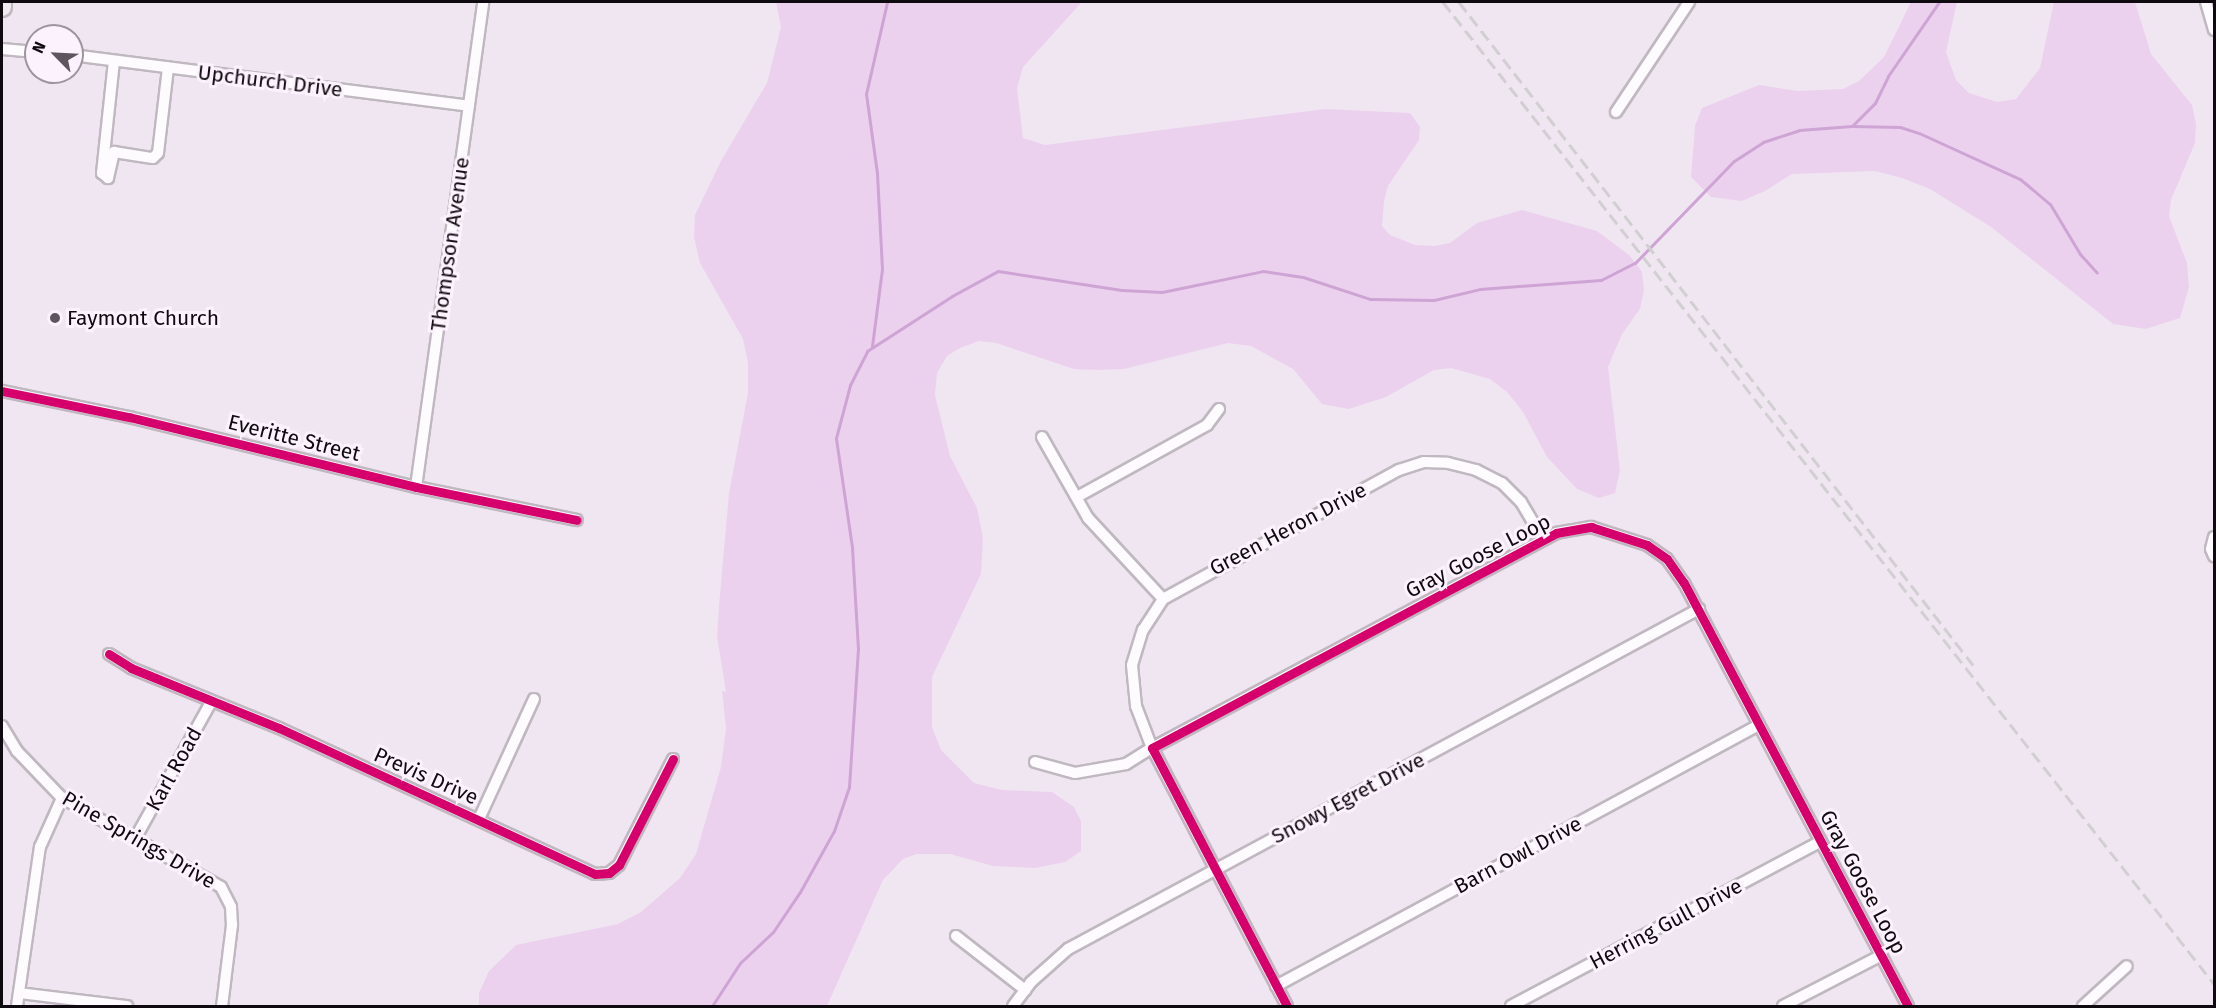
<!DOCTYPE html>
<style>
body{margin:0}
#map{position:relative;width:2216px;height:1008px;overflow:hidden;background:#f0e6f1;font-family:"Fira Sans",sans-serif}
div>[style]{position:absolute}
.green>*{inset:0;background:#ecd1ef}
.stream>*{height:3px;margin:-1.5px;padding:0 1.5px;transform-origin:1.5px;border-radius:1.5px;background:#cea4d4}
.roads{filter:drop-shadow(2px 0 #c0b8c0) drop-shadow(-2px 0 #c0b8c0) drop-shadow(0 2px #c0b8c0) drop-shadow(0 -2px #c0b8c0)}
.street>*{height:10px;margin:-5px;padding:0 5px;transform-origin:5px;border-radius:5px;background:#fdfbfd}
.primary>*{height:18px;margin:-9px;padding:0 9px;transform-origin:9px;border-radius:9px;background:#f0ebf1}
.rail>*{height:3px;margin-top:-1.5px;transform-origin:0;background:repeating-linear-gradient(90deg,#d1cfd2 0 12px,transparent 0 18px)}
.cycleway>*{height:9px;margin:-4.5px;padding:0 4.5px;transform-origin:4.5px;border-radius:4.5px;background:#d6006c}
.dots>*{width:16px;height:16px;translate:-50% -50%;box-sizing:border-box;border:3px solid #fcf2fd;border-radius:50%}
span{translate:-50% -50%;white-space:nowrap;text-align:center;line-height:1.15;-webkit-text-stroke:6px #fcf2fd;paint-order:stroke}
.street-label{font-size:21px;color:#0f0910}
.poi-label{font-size:21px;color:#0f0910}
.left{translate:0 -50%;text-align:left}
.frame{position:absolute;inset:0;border:3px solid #0f0910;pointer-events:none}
.north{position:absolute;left:24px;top:24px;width:60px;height:60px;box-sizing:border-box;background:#fcf2fd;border:2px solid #9d959e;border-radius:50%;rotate:294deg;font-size:16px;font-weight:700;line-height:24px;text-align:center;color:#0f0910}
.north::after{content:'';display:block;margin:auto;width:21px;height:27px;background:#5e565f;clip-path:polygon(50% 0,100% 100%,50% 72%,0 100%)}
</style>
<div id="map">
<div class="green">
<div style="clip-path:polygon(776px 2px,1082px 2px,1023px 67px,1017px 88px,1023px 138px,1045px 145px,1325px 109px,1410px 113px,1420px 127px,1419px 140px,1388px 186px,1384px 201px,1382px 226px,1390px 235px,1415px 245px,1434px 246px,1450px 243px,1477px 223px,1522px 210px,1597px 231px,1629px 255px,1642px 272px,1644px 290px,1640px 309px,1622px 334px,1608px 367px,1620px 470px,1615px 493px,1599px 498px,1577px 489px,1547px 457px,1523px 412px,1507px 392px,1490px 379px,1451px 368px,1434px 370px,1386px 397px,1349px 409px,1322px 404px,1293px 369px,1251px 346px,1228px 343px,1124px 369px,1097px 370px,1074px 369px,996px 343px,979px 341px,960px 348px,947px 356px,937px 373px,935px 395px,950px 456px,977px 508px,983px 538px,981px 574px,932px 677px,932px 727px,941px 750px,974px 783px,1002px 790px,1052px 792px,1074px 807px,1081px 821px,1081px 851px,1065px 862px,1035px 868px,993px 866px,950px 854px,917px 854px,903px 859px,883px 880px,827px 1006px,479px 1006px,479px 993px,489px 971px,516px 945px,618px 924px,641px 912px,680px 878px,696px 854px,721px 767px,726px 728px,722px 691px,726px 692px,717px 636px,719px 606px,729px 493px,748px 393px,748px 363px,743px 339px,700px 263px,694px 237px,695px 215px,721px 161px,767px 83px,781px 27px)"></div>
<div style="clip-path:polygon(1911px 2px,1957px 2px,1946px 52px,1956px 80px,1969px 93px,1997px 102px,2016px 99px,2040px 68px,2054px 2px,2135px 2px,2151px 54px,2192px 105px,2196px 124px,2195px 143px,2171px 200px,2169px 216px,2187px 263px,2189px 287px,2180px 318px,2146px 329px,2113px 324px,1991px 227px,1930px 189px,1902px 178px,1875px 171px,1792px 174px,1765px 191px,1742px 201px,1711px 197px,1691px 177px,1695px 126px,1702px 108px,1759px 85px,1797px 91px,1843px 89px,1859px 81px,1884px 57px)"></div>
</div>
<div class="stream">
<div style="left:1852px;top:126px;width:33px;rotate:-45deg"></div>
<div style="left:1875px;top:103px;width:30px;rotate:-64deg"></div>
<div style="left:1888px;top:76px;width:90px;rotate:-55.4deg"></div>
<div style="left:872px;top:346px;width:78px;rotate:-82.6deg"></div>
<div style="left:882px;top:269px;width:96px;rotate:-93deg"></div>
<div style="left:877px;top:173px;width:80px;rotate:-97.9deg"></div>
<div style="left:866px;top:94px;width:94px;rotate:-77.1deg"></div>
<div style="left:712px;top:1006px;width:51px;rotate:-56.9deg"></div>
<div style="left:740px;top:963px;width:45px;rotate:-43.2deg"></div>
<div style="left:773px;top:932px;width:48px;rotate:-56deg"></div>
<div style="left:800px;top:892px;width:70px;rotate:-60.9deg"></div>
<div style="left:834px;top:831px;width:46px;rotate:-71.2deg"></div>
<div style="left:849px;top:787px;width:138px;rotate:-86.3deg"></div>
<div style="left:858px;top:649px;width:102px;rotate:-93.4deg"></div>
<div style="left:852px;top:547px;width:110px;rotate:-98.4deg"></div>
<div style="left:836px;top:438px;width:55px;rotate:-75.2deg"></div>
<div style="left:850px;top:385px;width:38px;rotate:-63deg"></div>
<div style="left:867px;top:351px;width:101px;rotate:-32.9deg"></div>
<div style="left:952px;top:296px;width:52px;rotate:-28.5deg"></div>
<div style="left:998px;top:271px;width:125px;rotate:8.7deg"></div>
<div style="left:1122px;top:290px;width:40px;rotate:2.9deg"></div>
<div style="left:1162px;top:292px;width:103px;rotate:-11.7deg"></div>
<div style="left:1263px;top:271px;width:40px;rotate:8.5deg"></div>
<div style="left:1303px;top:277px;width:71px;rotate:18.2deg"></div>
<div style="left:1370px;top:299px;width:64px;rotate:0.9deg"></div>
<div style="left:1434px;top:300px;width:47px;rotate:-13.4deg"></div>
<div style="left:1480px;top:289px;width:121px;rotate:-4.3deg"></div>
<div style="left:1601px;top:280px;width:38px;rotate:-27deg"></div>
<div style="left:1635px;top:263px;width:142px;rotate:-45.9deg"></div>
<div style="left:1734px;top:161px;width:35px;rotate:-33deg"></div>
<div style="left:1763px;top:142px;width:38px;rotate:-18deg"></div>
<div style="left:1799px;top:130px;width:53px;rotate:-4.3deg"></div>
<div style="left:1852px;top:126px;width:48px;rotate:1.2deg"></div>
<div style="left:1900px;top:127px;width:20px;rotate:18deg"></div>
<div style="left:1919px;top:133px;width:111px;rotate:24.5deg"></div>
<div style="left:2020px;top:179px;width:39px;rotate:40deg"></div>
<div style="left:2050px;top:204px;width:58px;rotate:59deg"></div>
<div style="left:2080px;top:254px;width:25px;rotate:48deg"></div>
</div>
<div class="roads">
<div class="street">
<div style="left:2206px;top:2px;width:29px;rotate:74deg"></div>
<div style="left:2px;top:49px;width:34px;rotate:5deg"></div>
<div style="left:72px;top:55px;width:400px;rotate:7.3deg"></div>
<div style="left:114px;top:61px;width:113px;rotate:96.1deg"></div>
<div style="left:102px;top:173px;width:8px;rotate:40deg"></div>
<div style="left:108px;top:178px;width:27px;rotate:-77deg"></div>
<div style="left:114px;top:152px;width:39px;rotate:9deg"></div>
<div style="left:153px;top:158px;width:7px;rotate:-45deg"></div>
<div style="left:158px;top:153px;width:86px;rotate:-83.3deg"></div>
<div style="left:1616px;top:112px;width:132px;rotate:-56.4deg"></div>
<div style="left:2px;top:391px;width:130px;rotate:11.6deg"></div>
<div style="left:129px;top:417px;width:295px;rotate:13.7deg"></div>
<div style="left:416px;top:487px;width:164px;rotate:11.6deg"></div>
<div style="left:1042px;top:437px;width:93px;rotate:60.4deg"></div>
<div style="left:1088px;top:518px;width:110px;rotate:47.2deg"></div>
<div style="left:416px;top:487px;width:490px;rotate:-82.1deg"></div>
<div style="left:1077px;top:497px;width:149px;rotate:-29deg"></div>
<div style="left:1207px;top:425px;width:20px;rotate:-53deg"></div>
<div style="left:2214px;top:537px;width:12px;rotate:104deg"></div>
<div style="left:2211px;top:549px;width:8px;rotate:67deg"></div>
<div style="left:109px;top:654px;width:26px;rotate:32deg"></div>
<div style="left:131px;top:668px;width:160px;rotate:22.1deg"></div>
<div style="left:279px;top:728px;width:348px;rotate:24.8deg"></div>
<div style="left:595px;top:874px;width:14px;rotate:-4deg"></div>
<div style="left:609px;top:873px;width:13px;rotate:-39deg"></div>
<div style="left:619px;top:865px;width:119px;rotate:-63deg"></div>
<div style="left:2px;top:726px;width:29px;rotate:59deg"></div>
<div style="left:17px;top:751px;width:65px;rotate:46.2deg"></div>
<div style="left:62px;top:798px;width:182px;rotate:29.2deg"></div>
<div style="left:221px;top:887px;width:22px;rotate:63deg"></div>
<div style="left:231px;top:907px;width:18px;rotate:87deg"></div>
<div style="left:232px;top:925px;width:82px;rotate:97deg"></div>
<div style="left:1035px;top:762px;width:41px;rotate:15.4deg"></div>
<div style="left:1075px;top:773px;width:52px;rotate:-10deg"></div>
<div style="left:1126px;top:764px;width:31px;rotate:-32deg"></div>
<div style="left:1152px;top:748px;width:45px;rotate:-110.9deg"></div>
<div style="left:1136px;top:706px;width:41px;rotate:-95.6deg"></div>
<div style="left:1132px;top:665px;width:37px;rotate:-73deg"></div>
<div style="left:1143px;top:630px;width:37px;rotate:-57deg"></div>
<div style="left:1163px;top:599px;width:269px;rotate:-28.7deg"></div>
<div style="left:1399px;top:470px;width:26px;rotate:-18deg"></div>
<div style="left:1424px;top:462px;width:24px;rotate:2deg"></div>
<div style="left:1448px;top:463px;width:29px;rotate:14deg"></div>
<div style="left:1476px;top:470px;width:29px;rotate:27deg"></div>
<div style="left:1502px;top:483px;width:27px;rotate:45deg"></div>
<div style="left:1521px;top:502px;width:43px;rotate:59.3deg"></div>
<div style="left:479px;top:819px;width:132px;rotate:-65.4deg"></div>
<div style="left:136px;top:837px;width:154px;rotate:-60.9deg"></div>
<div style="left:956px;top:936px;width:88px;rotate:38deg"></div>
<div style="left:1276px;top:986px;width:549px;rotate:-28.39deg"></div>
<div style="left:19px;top:993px;width:109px;rotate:6.9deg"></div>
<div style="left:17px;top:1006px;width:161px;rotate:-81.8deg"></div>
<div style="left:40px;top:847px;width:54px;rotate:-65.8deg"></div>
<div style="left:1013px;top:1006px;width:30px;rotate:-53deg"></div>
<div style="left:1031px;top:982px;width:50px;rotate:-41.7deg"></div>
<div style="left:1068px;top:949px;width:717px;rotate:-28.32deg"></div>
<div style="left:1287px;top:1006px;width:291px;rotate:-117.6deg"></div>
<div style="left:1152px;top:748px;width:458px;rotate:-28deg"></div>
<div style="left:1556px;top:533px;width:36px;rotate:-10deg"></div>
<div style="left:1591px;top:527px;width:59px;rotate:17.8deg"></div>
<div style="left:1647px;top:545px;width:24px;rotate:35deg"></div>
<div style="left:1667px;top:559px;width:29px;rotate:55deg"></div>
<div style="left:1684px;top:583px;width:479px;rotate:62.1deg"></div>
<div style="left:1511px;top:1006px;width:351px;rotate:-28deg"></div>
<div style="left:1783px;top:1006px;width:111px;rotate:-27.3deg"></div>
<div style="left:2083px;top:1006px;width:59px;rotate:-42.3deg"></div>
</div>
<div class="primary">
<div style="left:2px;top:7px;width:5px;rotate:-90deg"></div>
</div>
</div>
<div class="rail">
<div style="left:1443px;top:2px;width:1249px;rotate:51.86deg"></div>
<div style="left:1459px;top:2px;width:839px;rotate:52.21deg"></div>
</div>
<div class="cycleway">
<div style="left:2px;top:391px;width:130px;rotate:11.6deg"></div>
<div style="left:129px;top:417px;width:295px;rotate:13.7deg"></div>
<div style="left:416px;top:487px;width:164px;rotate:11.6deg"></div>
<div style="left:109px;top:654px;width:26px;rotate:32deg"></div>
<div style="left:131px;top:668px;width:160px;rotate:22.1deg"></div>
<div style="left:279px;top:728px;width:348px;rotate:24.8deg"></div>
<div style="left:595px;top:874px;width:14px;rotate:-4deg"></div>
<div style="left:609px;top:873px;width:13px;rotate:-39deg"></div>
<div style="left:619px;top:865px;width:119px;rotate:-63deg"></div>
<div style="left:1287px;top:1006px;width:291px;rotate:-117.6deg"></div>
<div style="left:1152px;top:748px;width:458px;rotate:-28deg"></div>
<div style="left:1556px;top:533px;width:36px;rotate:-10deg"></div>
<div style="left:1591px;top:527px;width:59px;rotate:17.8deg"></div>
<div style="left:1647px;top:545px;width:24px;rotate:35deg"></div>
<div style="left:1667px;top:559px;width:29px;rotate:55deg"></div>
<div style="left:1684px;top:583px;width:479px;rotate:62.1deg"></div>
</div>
<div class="dots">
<div style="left:55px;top:318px;background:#5e565f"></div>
</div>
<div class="street-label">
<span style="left:270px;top:81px;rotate:7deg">Upchurch Drive</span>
<span style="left:450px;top:244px;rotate:-82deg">Thompson Avenue</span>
<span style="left:294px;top:438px;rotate:14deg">Everitte Street</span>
<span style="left:1288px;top:529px;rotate:-28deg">Green Heron Drive</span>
<span style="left:1478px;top:556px;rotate:-27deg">Gray Goose Loop</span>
<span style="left:174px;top:769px;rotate:-61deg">Karl Road</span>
<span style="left:426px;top:776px;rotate:24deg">Previs Drive</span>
<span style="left:1348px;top:798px;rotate:-28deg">Snowy Egret Drive</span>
<span style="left:139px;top:840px;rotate:30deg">Pine Springs Drive</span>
<span style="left:1518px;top:855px;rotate:-28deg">Barn Owl Drive</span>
<span style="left:1863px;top:882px;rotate:62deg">Gray Goose Loop</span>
<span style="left:1666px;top:924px;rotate:-28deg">Herring Gull Drive</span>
</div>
<div class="poi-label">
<span class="left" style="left:67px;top:318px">Faymont Church</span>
</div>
<div class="frame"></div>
<div class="north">N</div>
</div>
